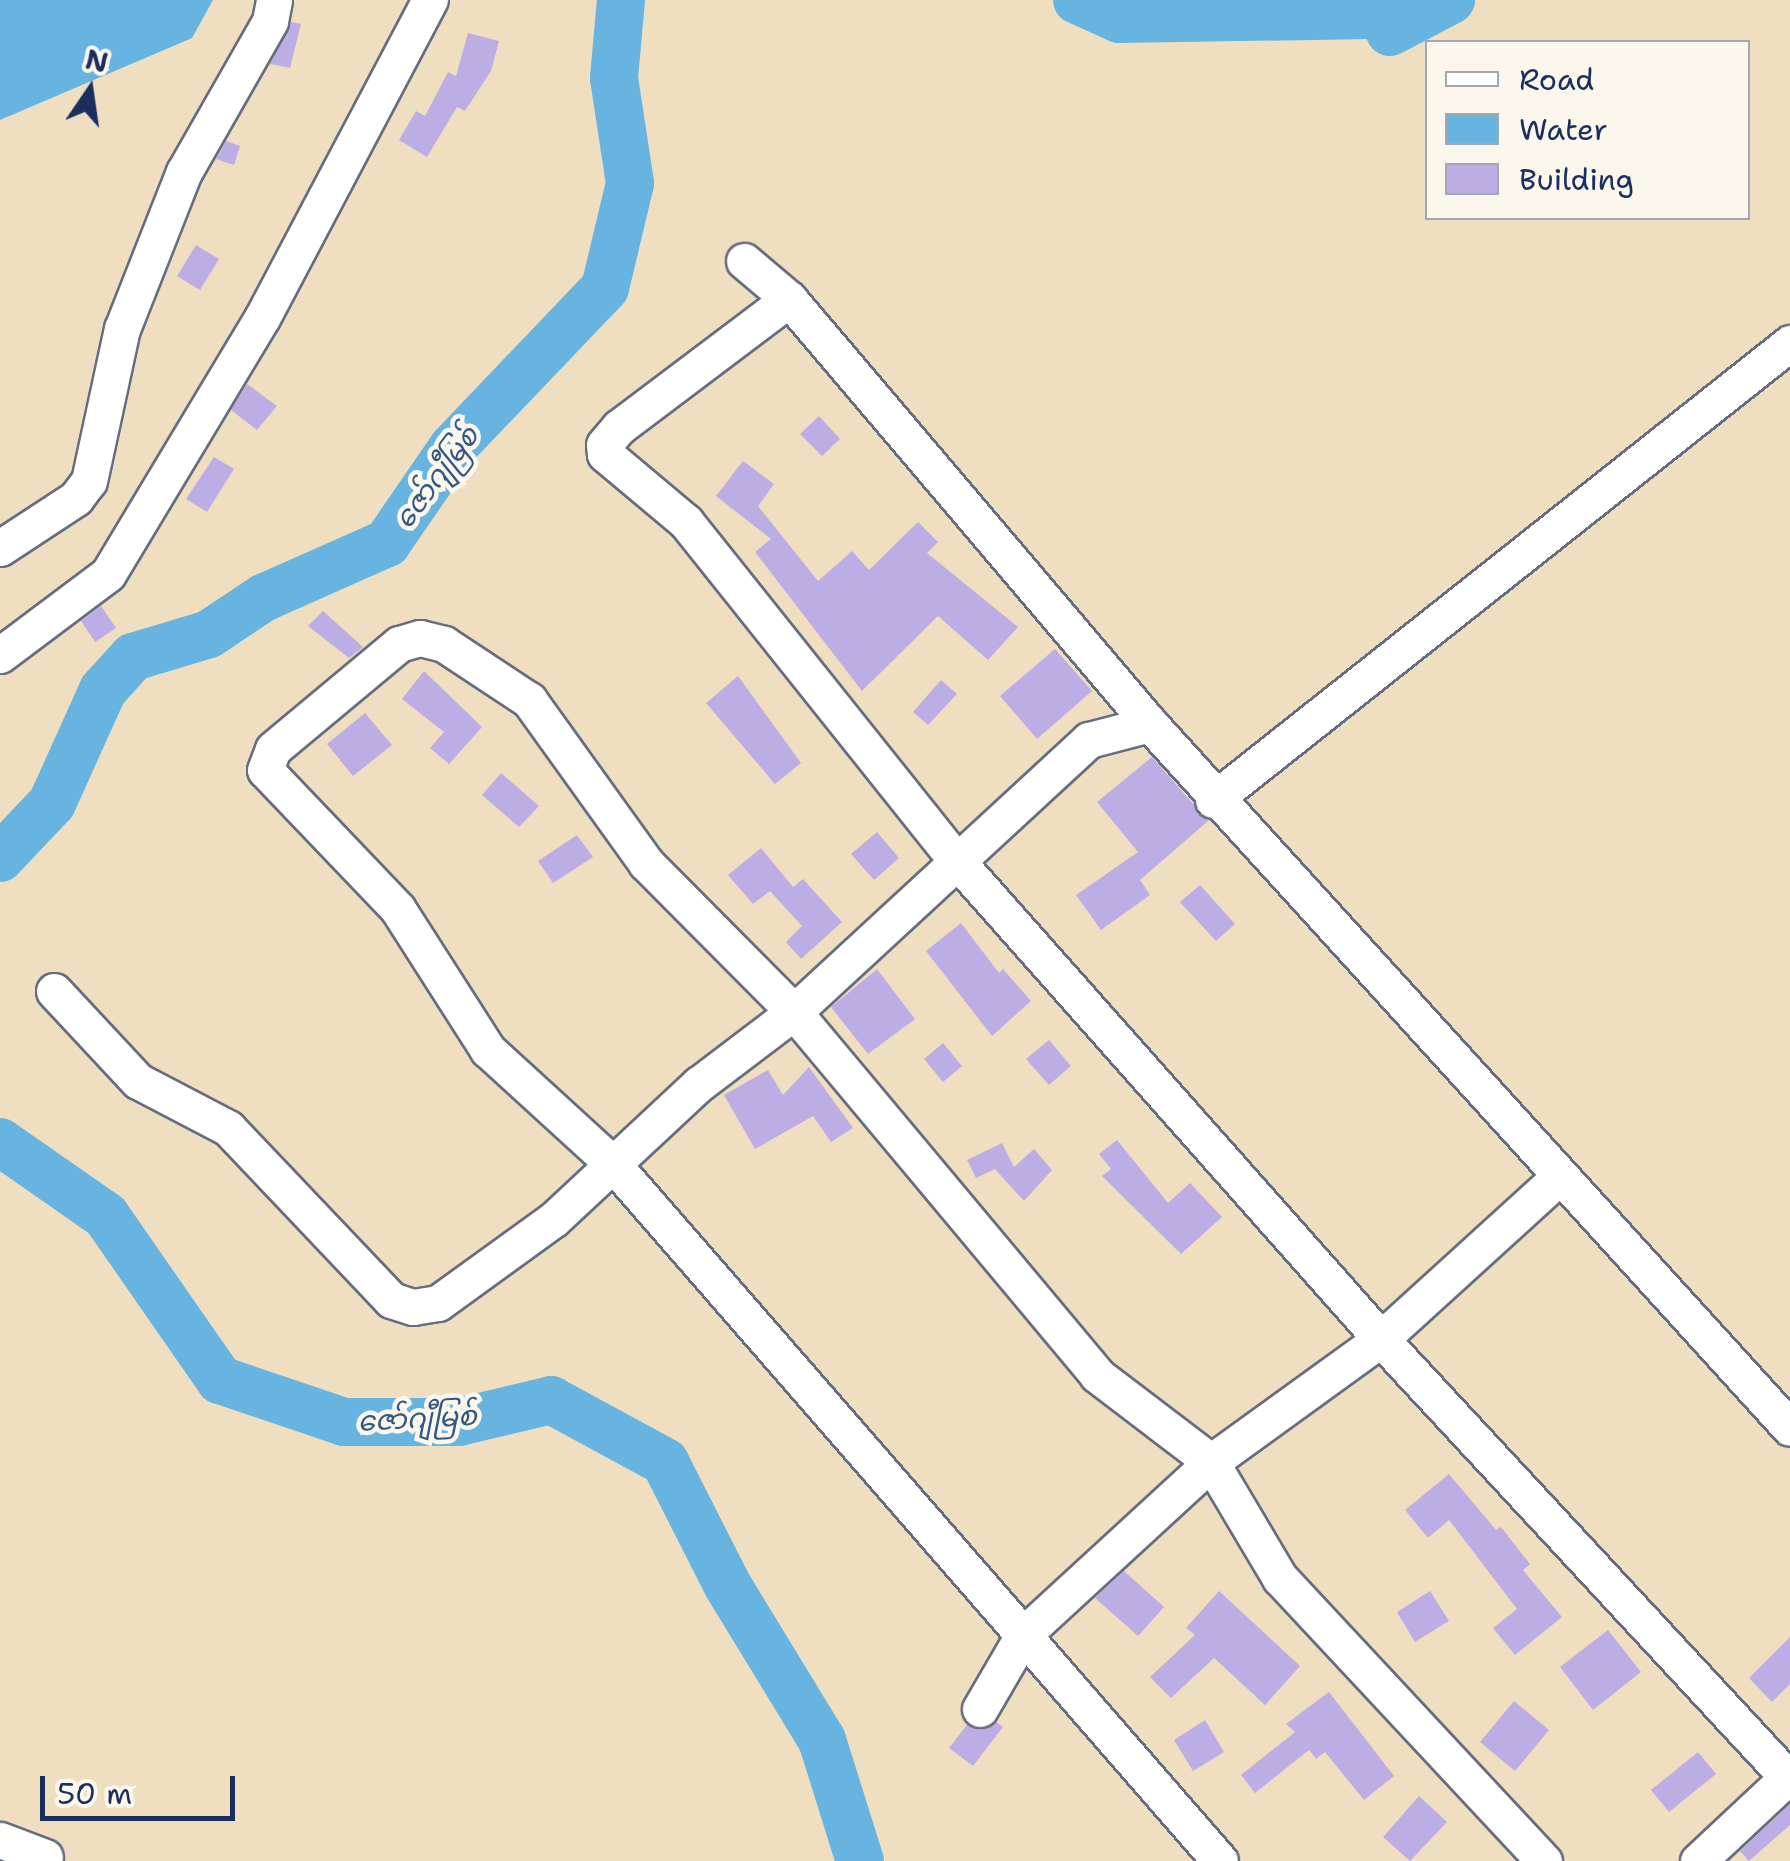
<!DOCTYPE html>
<meta charset="utf-8">
<style>
body{margin:0}
#map{position:relative;width:1790px;height:1861px;overflow:hidden;background:#efdfc0;font-family:"Shantell Sans","Noto Sans Myanmar",sans-serif}
div>[style]{position:absolute}
.water>*{inset:0;background:#67b4e0}
.river>*{height:48px;margin:-24px;padding:0 24px;transform-origin:24px;border-radius:24px;background:#67b4e0}
.building>*{inset:0;background:#bdade5}
.roads{filter:drop-shadow(2px 0 #656d80) drop-shadow(-2px 0 #656d80) drop-shadow(0 2px #656d80) drop-shadow(0 -2px #656d80)}
.minor>*{height:35px;margin:-17.5px;padding:0 17.5px;transform-origin:17.5px;border-radius:17.5px;background:#fff}
span{translate:-50% -50%;white-space:nowrap;text-align:center;line-height:1.15;-webkit-text-stroke:9px #fbf7ec;paint-order:stroke}
.water-label{font-size:28px;color:#325785;font-style:italic}
.legend{position:absolute;left:1425px;top:40px;width:325px;height:180px;box-sizing:border-box;background:#fbf7ec;border:2px solid #a1a7b3;margin:0;padding:12px 18px;list-style:none;font-size:30px;color:#1b2f5e}
.legend li{display:flex;align-items:center;gap:20px;height:50px}
.legend b{width:50px;border:2px solid #a1a7b3}
.north{position:absolute;left:40px;top:40px;width:100px;height:100px;-webkit-text-stroke:8px #fbf7ec;paint-order:stroke;rotate:13deg;font-size:28px;font-weight:700;line-height:40px;text-align:center;color:#1b2f5e}
.north::after{content:'';display:block;margin:auto;width:35px;height:45px;background:#1b2f5e;clip-path:polygon(50% 0,100% 100%,50% 72%,0 100%)}
.scale{position:absolute;left:40px;top:1776px;width:195px;height:45px;box-sizing:border-box;border:5px solid #1b2f5e;border-top:0;padding-left:12px;font-size:30px;line-height:35px;white-space:nowrap;color:#1b2f5e;-webkit-text-stroke:8px #fbf7ec;paint-order:stroke}
</style>
<div id="map">
<div class="water">
<div style="clip-path:polygon(0 0,213px 0,192px 38px,0 120px)"></div>
</div>
<div class="river">
<div style="left:1077px;top:0;width:46px;rotate:24.3deg"></div>
<div style="left:1119px;top:19px;width:267px;rotate:-0.9deg"></div>
<div style="left:1386px;top:15px;width:17px;rotate:77deg"></div>
<div style="left:1390px;top:32px;width:69px;rotate:-27.7deg"></div>
<div style="left:0;top:858px;width:76px;rotate:-46.6deg"></div>
<div style="left:52px;top:803px;width:124px;rotate:-65.7deg"></div>
<div style="left:103px;top:690px;width:45px;rotate:-47.7deg"></div>
<div style="left:133px;top:657px;width:79px;rotate:-16.8deg"></div>
<div style="left:209px;top:634px;width:65px;rotate:-33.7deg"></div>
<div style="left:263px;top:598px;width:136px;rotate:-23.9deg"></div>
<div style="left:387px;top:543px;width:116px;rotate:-55.5deg"></div>
<div style="left:453px;top:447px;width:220px;rotate:-46.3deg"></div>
<div style="left:605px;top:288px;width:108px;rotate:-76.6deg"></div>
<div style="left:630px;top:183px;width:106px;rotate:-98.7deg"></div>
<div style="left:614px;top:78px;width:78px;rotate:-84.9deg"></div>
<div style="left:0;top:1142px;width:129px;rotate:34.9deg"></div>
<div style="left:106px;top:1216px;width:200px;rotate:55.2deg"></div>
<div style="left:220px;top:1380px;width:131px;rotate:18.7deg"></div>
<div style="left:344px;top:1422px;width:115px"></div>
<div style="left:459px;top:1422px;width:95px;rotate:-13.4deg"></div>
<div style="left:551px;top:1400px;width:130px;rotate:28.5deg"></div>
<div style="left:665px;top:1462px;width:139px;rotate:63.1deg"></div>
<div style="left:728px;top:1586px;width:180px;rotate:58.6deg"></div>
<div style="left:822px;top:1740px;width:127px;rotate:72.6deg"></div>
</div>
<div class="building">
<div style="clip-path:polygon(291px 22px,301px 24px,290px 68px,270px 64px)"></div>
<div style="clip-path:polygon(468px 33px,499px 41px,491px 71px,465px 111px,457px 107px,427px 157px,399px 140px,416px 111px,425px 116px,448px 72px,456px 76px)"></div>
<div style="clip-path:polygon(226px 141px,240px 146px,234px 165px,216px 159px)"></div>
<div style="clip-path:polygon(196px 245px,219px 259px,200px 290px,177px 276px)"></div>
<div style="clip-path:polygon(247px 384px,277px 406px,257px 430px,231px 410px)"></div>
<div style="clip-path:polygon(819px 416px,840px 439px,822px 456px,800px 434px)"></div>
<div style="clip-path:polygon(214px 457px,234px 469px,207px 512px,186px 499px)"></div>
<div style="clip-path:polygon(743px 461px,774px 484px,758px 506px,818px 581px,852px 551px,869px 570px,918px 522px,938px 542px,927px 553px,1018px 627px,988px 660px,938px 616px,862px 691px,755px 552px,771px 539px,716px 496px)"></div>
<div style="clip-path:polygon(101px 606px,116px 628px,95px 642px,81px 621px)"></div>
<div style="clip-path:polygon(323px 611px,363px 647px,349px 658px,308px 626px)"></div>
<div style="clip-path:polygon(1055px 649px,1092px 691px,1037px 739px,1000px 696px)"></div>
<div style="clip-path:polygon(424px 671px,482px 727px,449px 764px,430px 748px,444px 732px,402px 699px)"></div>
<div style="clip-path:polygon(738px 676px,801px 763px,775px 784px,706px 703px)"></div>
<div style="clip-path:polygon(941px 680px,957px 694px,928px 725px,913px 712px)"></div>
<div style="clip-path:polygon(365px 713px,392px 745px,353px 776px,327px 744px)"></div>
<div style="clip-path:polygon(1152px 757px,1208px 821px,1140px 880px,1150px 895px,1101px 930px,1076px 895px,1138px 852px,1097px 802px)"></div>
<div style="clip-path:polygon(501px 773px,539px 806px,519px 827px,482px 795px)"></div>
<div style="clip-path:polygon(877px 832px,899px 858px,874px 880px,851px 854px)"></div>
<div style="clip-path:polygon(577px 835px,593px 857px,553px 883px,538px 861px)"></div>
<div style="clip-path:polygon(761px 848px,793px 887px,803px 879px,842px 922px,801px 959px,786px 942px,802px 926px,770px 891px,753px 904px,728px 875px)"></div>
<div style="clip-path:polygon(1200px 885px,1235px 924px,1216px 941px,1180px 902px)"></div>
<div style="clip-path:polygon(961px 923px,999px 973px,1003px 969px,1031px 1001px,992px 1036px,926px 951px)"></div>
<div style="clip-path:polygon(877px 969px,915px 1019px,868px 1054px,831px 1007px)"></div>
<div style="clip-path:polygon(1049px 1040px,1071px 1066px,1049px 1085px,1026px 1059px)"></div>
<div style="clip-path:polygon(943px 1043px,962px 1066px,943px 1082px,924px 1059px)"></div>
<div style="clip-path:polygon(809px 1067px,853px 1128px,831px 1142px,813px 1116px,755px 1149px,724px 1095px,768px 1070px,783px 1095px)"></div>
<div style="clip-path:polygon(1117px 1140px,1168px 1203px,1190px 1183px,1222px 1217px,1181px 1254px,1102px 1176px,1111px 1169px,1099px 1154px)"></div>
<div style="clip-path:polygon(1002px 1143px,1014px 1167px,1034px 1149px,1052px 1170px,1024px 1201px,995px 1169px,976px 1178px,967px 1160px)"></div>
<div style="clip-path:polygon(1449px 1474px,1496px 1530px,1501px 1527px,1530px 1564px,1523px 1570px,1562px 1617px,1515px 1655px,1493px 1628px,1517px 1609px,1449px 1520px,1428px 1538px,1405px 1510px)"></div>
<div style="clip-path:polygon(1124px 1571px,1164px 1607px,1138px 1636px,1095px 1598px)"></div>
<div style="clip-path:polygon(1219px 1591px,1300px 1666px,1265px 1705px,1214px 1658px,1171px 1698px,1150px 1677px,1195px 1635px,1186px 1628px)"></div>
<div style="clip-path:polygon(1430px 1591px,1449px 1621px,1415px 1642px,1397px 1612px)"></div>
<div style="clip-path:polygon(1608px 1630px,1641px 1672px,1593px 1710px,1560px 1667px)"></div>
<div style="clip-path:polygon(1790px 1637px,1790px 1684px,1772px 1702px,1749px 1678px)"></div>
<div style="clip-path:polygon(1329px 1692px,1394px 1776px,1364px 1800px,1325px 1752px,1316px 1759px,1309px 1750px,1255px 1793px,1241px 1775px,1295px 1732px,1286px 1724px)"></div>
<div style="clip-path:polygon(1514px 1701px,1549px 1730px,1515px 1771px,1480px 1742px)"></div>
<div style="clip-path:polygon(1205px 1720px,1224px 1752px,1193px 1771px,1174px 1740px)"></div>
<div style="clip-path:polygon(996px 1722px,1003px 1727px,973px 1766px,949px 1748px,967px 1725px,981px 1730px)"></div>
<div style="clip-path:polygon(1698px 1752px,1716px 1774px,1669px 1812px,1651px 1790px)"></div>
<div style="clip-path:polygon(1419px 1796px,1447px 1822px,1410px 1861px,1383px 1837px)"></div>
<div style="clip-path:polygon(1790px 1804px,1790px 1825px,1749px 1861px,1740px 1851px)"></div>
</div>
<div class="roads">
<div class="minor">
<div style="left:744px;top:261px;width:59px;rotate:40.2deg"></div>
<div style="left:789px;top:299px;width:558px;rotate:49.66deg"></div>
<div style="left:789px;top:299px;width:213px;rotate:143deg"></div>
<div style="left:619px;top:427px;width:23px;rotate:130deg"></div>
<div style="left:604px;top:445px;width:9px;rotate:84deg"></div>
<div style="left:605px;top:454px;width:106px;rotate:40deg"></div>
<div style="left:686px;top:522px;width:434px;rotate:51.4deg"></div>
<div style="left:957px;top:861px;width:639px;rotate:48.43deg"></div>
<div style="left:1381px;top:1339px;width:601px;rotate:47.16deg"></div>
<div style="left:0;top:548px;width:91px;rotate:-33.3deg"></div>
<div style="left:76px;top:498px;width:21px;rotate:-53deg"></div>
<div style="left:89px;top:481px;width:156px;rotate:-77.8deg"></div>
<div style="left:122px;top:329px;width:169px;rotate:-68.5deg"></div>
<div style="left:184px;top:172px;width:174px;rotate:-60.3deg"></div>
<div style="left:270px;top:21px;width:21px;rotate:-79deg"></div>
<div style="left:0;top:655px;width:135px;rotate:-36.9deg"></div>
<div style="left:108px;top:574px;width:299px;rotate:-59deg"></div>
<div style="left:262px;top:318px;width:360px;rotate:-62.2deg"></div>
<div style="left:1213px;top:800px;width:736px;rotate:-38.38deg"></div>
<div style="left:54px;top:991px;width:123px;rotate:47deg"></div>
<div style="left:138px;top:1081px;width:102px;rotate:27.6deg"></div>
<div style="left:228px;top:1128px;width:237px;rotate:46.5deg"></div>
<div style="left:391px;top:1300px;width:23px;rotate:18deg"></div>
<div style="left:413px;top:1307px;width:25px;rotate:-9deg"></div>
<div style="left:438px;top:1303px;width:143px;rotate:-35.9deg"></div>
<div style="left:554px;top:1219px;width:198px;rotate:-43deg"></div>
<div style="left:699px;top:1084px;width:119px;rotate:-37.2deg"></div>
<div style="left:794px;top:1012px;width:401px;rotate:-42.7deg"></div>
<div style="left:1089px;top:740px;width:63px;rotate:-14.7deg"></div>
<div style="left:1150px;top:724px;width:951px;rotate:47.73deg"></div>
<div style="left:980px;top:1709px;width:86px;rotate:-59.8deg"></div>
<div style="left:1023px;top:1635px;width:255px;rotate:-42.6deg"></div>
<div style="left:1211px;top:1462px;width:210px;rotate:-35.9deg"></div>
<div style="left:1381px;top:1339px;width:241px;rotate:-42.3deg"></div>
<div style="left:0;top:1840px;width:48px;rotate:20.7deg"></div>
<div style="left:1220px;top:1861px;width:923px;rotate:-131.05deg"></div>
<div style="left:614px;top:1165px;width:171px;rotate:-137.6deg"></div>
<div style="left:488px;top:1050px;width:167px;rotate:-122.6deg"></div>
<div style="left:398px;top:909px;width:192px;rotate:-133.7deg"></div>
<div style="left:265px;top:770px;width:22px;rotate:-69deg"></div>
<div style="left:273px;top:749px;width:164px;rotate:-39.8deg"></div>
<div style="left:399px;top:644px;width:22px;rotate:-16deg"></div>
<div style="left:420px;top:638px;width:25px;rotate:14deg"></div>
<div style="left:444px;top:644px;width:102px;rotate:33.4deg"></div>
<div style="left:529px;top:700px;width:201px;rotate:54.3deg"></div>
<div style="left:646px;top:863px;width:210px;rotate:45.2deg"></div>
<div style="left:794px;top:1012px;width:473px;rotate:50.1deg"></div>
<div style="left:1097px;top:1375px;width:143px;rotate:37.3deg"></div>
<div style="left:1211px;top:1462px;width:135px;rotate:59.3deg"></div>
<div style="left:1280px;top:1578px;width:387px;rotate:47deg"></div>
<div style="left:1698px;top:1861px;width:126px;rotate:-43.1deg"></div>
</div>
</div>
<div class="water-label">
<span style="left:436px;top:477px;rotate:-53deg">ဇော်ဂျီမြစ်</span>
<span style="left:417px;top:1418px;rotate:-3deg">ဇော်ဂျီမြစ်</span>
</div>
<ul class="legend">
<li><b style="height:12px;background:#fff"></b>Road</li>
<li><b style="height:28px;background:#67b4e0"></b>Water</li>
<li><b style="height:28px;background:#bdade5"></b>Building</li>
</ul>
<div class="north">N</div>
<div class="scale">50 m</div>
</div>
